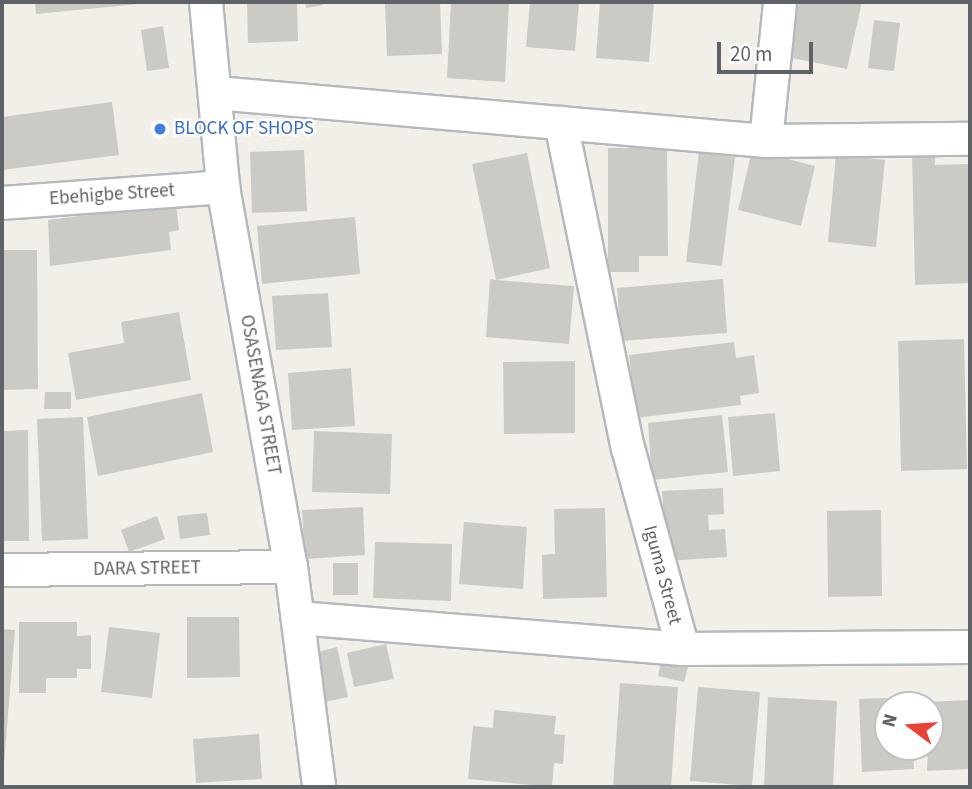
<!DOCTYPE html>
<style>
body{margin:0}
#map{position:relative;width:972px;height:789px;overflow:hidden;background:#f1efe8;font-family:"Source Sans 3",sans-serif}
div>[style]{position:absolute}
.building>*{inset:0;background:#cccac5}
.roads{filter:drop-shadow(2px 0 #b5b8bc) drop-shadow(-2px 0 #b5b8bc) drop-shadow(0 2px #b5b8bc) drop-shadow(0 -2px #b5b8bc)}
.minor>*{height:32px;margin:-16px;padding:0 16px;transform-origin:16px;border-radius:16px;background:#fff}
.dots>*{width:19px;height:19px;translate:-50% -50%;box-sizing:border-box;border:4px solid #fff;border-radius:50%}
span{translate:-50% -50%;white-space:nowrap;text-align:center;line-height:1.15;-webkit-text-stroke:5px #fff;paint-order:stroke}
.shop-label{font-size:19px;color:#366cbe}
.left{translate:0 -50%;text-align:left}
.street-label{font-size:19px;color:#5f6368}
.frame{position:absolute;inset:0;border:4px solid #5f6368;pointer-events:none}
.north{position:absolute;left:874px;top:691px;width:70px;height:70px;box-sizing:border-box;background:#fff;border:2px solid #bfc1c3;border-radius:50%;rotate:286deg;font-size:19px;font-weight:700;line-height:28px;text-align:center;color:#5f6368}
.north::after{content:'';display:block;margin:auto;width:24px;height:32px;background:#ea4335;clip-path:polygon(50% 0,100% 100%,50% 72%,0 100%)}
.scale{position:absolute;left:717px;top:42px;width:96px;height:32px;box-sizing:border-box;border:4px solid #5f6368;border-top:0;padding-left:9px;font-size:21px;line-height:24px;white-space:nowrap;color:#5f6368;-webkit-text-stroke:5px #fff;paint-order:stroke}
</style>
<div id="map">
<div class="building">
<div style="clip-path:polygon(35px 2px,139px 2px,139px 4px,36px 14px)"></div>
<div style="clip-path:polygon(247px 2px,297px 2px,298px 41px,248px 43px)"></div>
<div style="clip-path:polygon(305px 2px,322px 2px,323px 5px,306px 8px)"></div>
<div style="clip-path:polygon(385px 2px,440px 2px,442px 54px,387px 56px)"></div>
<div style="clip-path:polygon(451px 2px,509px 2px,505px 82px,447px 78px)"></div>
<div style="clip-path:polygon(530px 2px,579px 2px,575px 51px,526px 47px)"></div>
<div style="clip-path:polygon(600px 2px,654px 2px,649px 62px,596px 58px)"></div>
<div style="clip-path:polygon(799px 2px,862px 2px,847px 69px,787px 57px)"></div>
<div style="clip-path:polygon(874px 20px,900px 23px,894px 71px,868px 68px)"></div>
<div style="clip-path:polygon(163px 26px,169px 68px,147px 71px,141px 30px)"></div>
<div style="clip-path:polygon(112px 102px,119px 155px,2px 170px,2px 117px)"></div>
<div style="clip-path:polygon(608px 148px,667px 148px,668px 256px,639px 256px,639px 272px,608px 272px)"></div>
<div style="clip-path:polygon(304px 150px,307px 211px,252px 213px,250px 152px)"></div>
<div style="clip-path:polygon(752px 150px,815px 166px,801px 226px,738px 210px)"></div>
<div style="clip-path:polygon(935px 150px,935px 165px,969px 164px,970px 283px,915px 285px,912px 151px)"></div>
<div style="clip-path:polygon(699px 152px,735px 157px,722px 266px,686px 262px)"></div>
<div style="clip-path:polygon(527px 153px,550px 268px,496px 280px,574px 286px,569px 344px,486px 337px,490px 279px,496px 280px,472px 164px)"></div>
<div style="clip-path:polygon(836px 154px,885px 160px,876px 247px,828px 242px)"></div>
<div style="clip-path:polygon(176px 204px,179px 230px,169px 232px,171px 250px,50px 266px,48px 220px)"></div>
<div style="clip-path:polygon(355px 217px,360px 274px,262px 284px,257px 226px)"></div>
<div style="clip-path:polygon(2px 250px,37px 250px,38px 389px,2px 390px)"></div>
<div style="clip-path:polygon(723px 279px,727px 333px,621px 341px,617px 288px)"></div>
<div style="clip-path:polygon(328px 293px,332px 347px,276px 350px,272px 296px)"></div>
<div style="clip-path:polygon(179px 312px,191px 380px,76px 400px,68px 353px,124px 343px,121px 322px)"></div>
<div style="clip-path:polygon(964px 339px,967px 469px,901px 471px,898px 341px)"></div>
<div style="clip-path:polygon(734px 342px,736px 358px,754px 355px,759px 393px,740px 396px,741px 405px,636px 418px,629px 355px)"></div>
<div style="clip-path:polygon(575px 361px,575px 433px,504px 434px,503px 362px)"></div>
<div style="clip-path:polygon(351px 368px,355px 426px,292px 430px,288px 373px)"></div>
<div style="clip-path:polygon(45px 392px,71px 392px,71px 409px,44px 409px)"></div>
<div style="clip-path:polygon(202px 393px,213px 452px,98px 476px,87px 417px)"></div>
<div style="clip-path:polygon(775px 413px,780px 471px,733px 476px,728px 417px)"></div>
<div style="clip-path:polygon(722px 415px,728px 472px,652px 480px,648px 423px)"></div>
<div style="clip-path:polygon(83px 417px,88px 539px,42px 541px,37px 419px)"></div>
<div style="clip-path:polygon(28px 430px,29px 541px,2px 541px,2px 431px)"></div>
<div style="clip-path:polygon(314px 431px,392px 434px,390px 494px,312px 492px)"></div>
<div style="clip-path:polygon(723px 488px,724px 514px,708px 515px,709px 530px,725px 529px,727px 557px,667px 561px,662px 491px)"></div>
<div style="clip-path:polygon(363px 507px,365px 555px,305px 559px,302px 510px)"></div>
<div style="clip-path:polygon(605px 508px,607px 597px,543px 599px,542px 555px,555px 554px,554px 509px)"></div>
<div style="clip-path:polygon(881px 510px,882px 596px,828px 597px,827px 511px)"></div>
<div style="clip-path:polygon(207px 513px,210px 535px,180px 539px,177px 516px)"></div>
<div style="clip-path:polygon(157px 516px,165px 539px,129px 552px,121px 530px)"></div>
<div style="clip-path:polygon(464px 522px,527px 527px,523px 589px,459px 584px)"></div>
<div style="clip-path:polygon(375px 542px,452px 544px,451px 601px,373px 598px)"></div>
<div style="clip-path:polygon(333px 563px,358px 563px,358px 595px,333px 595px)"></div>
<div style="clip-path:polygon(187px 617px,239px 617px,240px 677px,187px 678px)"></div>
<div style="clip-path:polygon(19px 622px,77px 622px,77px 636px,91px 635px,91px 669px,77px 669px,77px 678px,46px 678px,46px 693px,19px 693px)"></div>
<div style="clip-path:polygon(109px 627px,160px 633px,152px 698px,101px 692px)"></div>
<div style="clip-path:polygon(2px 629px,15px 630px,4px 764px,2px 764px)"></div>
<div style="clip-path:polygon(386px 644px,394px 679px,354px 687px,347px 653px)"></div>
<div style="clip-path:polygon(337px 647px,348px 697px,325px 702px,314px 653px)"></div>
<div style="clip-path:polygon(662px 656px,689px 663px,684px 682px,658px 676px)"></div>
<div style="clip-path:polygon(620px 683px,678px 687px,671px 787px,613px 787px)"></div>
<div style="clip-path:polygon(698px 687px,760px 692px,752px 786px,690px 781px)"></div>
<div style="clip-path:polygon(768px 697px,837px 701px,833px 787px,764px 787px)"></div>
<div style="clip-path:polygon(911px 697px,912px 705px,888px 705px,888px 747px,913px 747px,914px 769px,862px 772px,859px 699px)"></div>
<div style="clip-path:polygon(970px 700px,970px 769px,927px 771px,930px 705px,924px 702px)"></div>
<div style="clip-path:polygon(494px 710px,556px 716px,554px 734px,565px 735px,563px 764px,554px 763px,552px 787px,468px 779px,473px 726px,493px 728px)"></div>
<div style="clip-path:polygon(259px 734px,262px 779px,196px 783px,193px 739px)"></div>
</div>
<div class="roads">
<div class="minor">
<div style="left:206px;top:2px;width:186px;rotate:84.7deg"></div>
<div style="left:223px;top:187px;width:386px;rotate:79.9deg"></div>
<div style="left:291px;top:567px;width:222px;rotate:82.7deg"></div>
<div style="left:216px;top:93px;width:552px;rotate:4.99deg"></div>
<div style="left:766px;top:141px;width:204px;rotate:-0.6deg"></div>
<div style="left:561px;top:123px;width:332px;rotate:78.4deg"></div>
<div style="left:628px;top:448px;width:208px;rotate:74.7deg"></div>
<div style="left:766px;top:141px;width:140px;rotate:-84.2deg"></div>
<div style="left:2px;top:203px;width:222px;rotate:-4.1deg"></div>
<div style="left:2px;top:570px;width:289px;rotate:-0.6deg"></div>
<div style="left:298px;top:618px;width:386px;rotate:4.6deg"></div>
<div style="left:683px;top:649px;width:287px;rotate:-0.4deg"></div>
</div>
</div>
<div class="dots">
<div style="left:160px;top:129px;background:#3f7fe0"></div>
</div>
<div class="shop-label">
<span class="left" style="left:174px;top:129px">BLOCK OF SHOPS</span>
</div>
<div class="street-label">
<span style="left:112px;top:195px;rotate:-4deg">Ebehigbe Street</span>
<span style="left:260px;top:395px;rotate:80deg">OSASENAGA STREET</span>
<span style="left:147px;top:569px;rotate:-1deg">DARA STREET</span>
<span style="left:662px;top:575px;rotate:75deg">Iguma Street</span>
</div>
<div class="frame"></div>
<div class="north">N</div>
<div class="scale">20 m</div>
</div>
